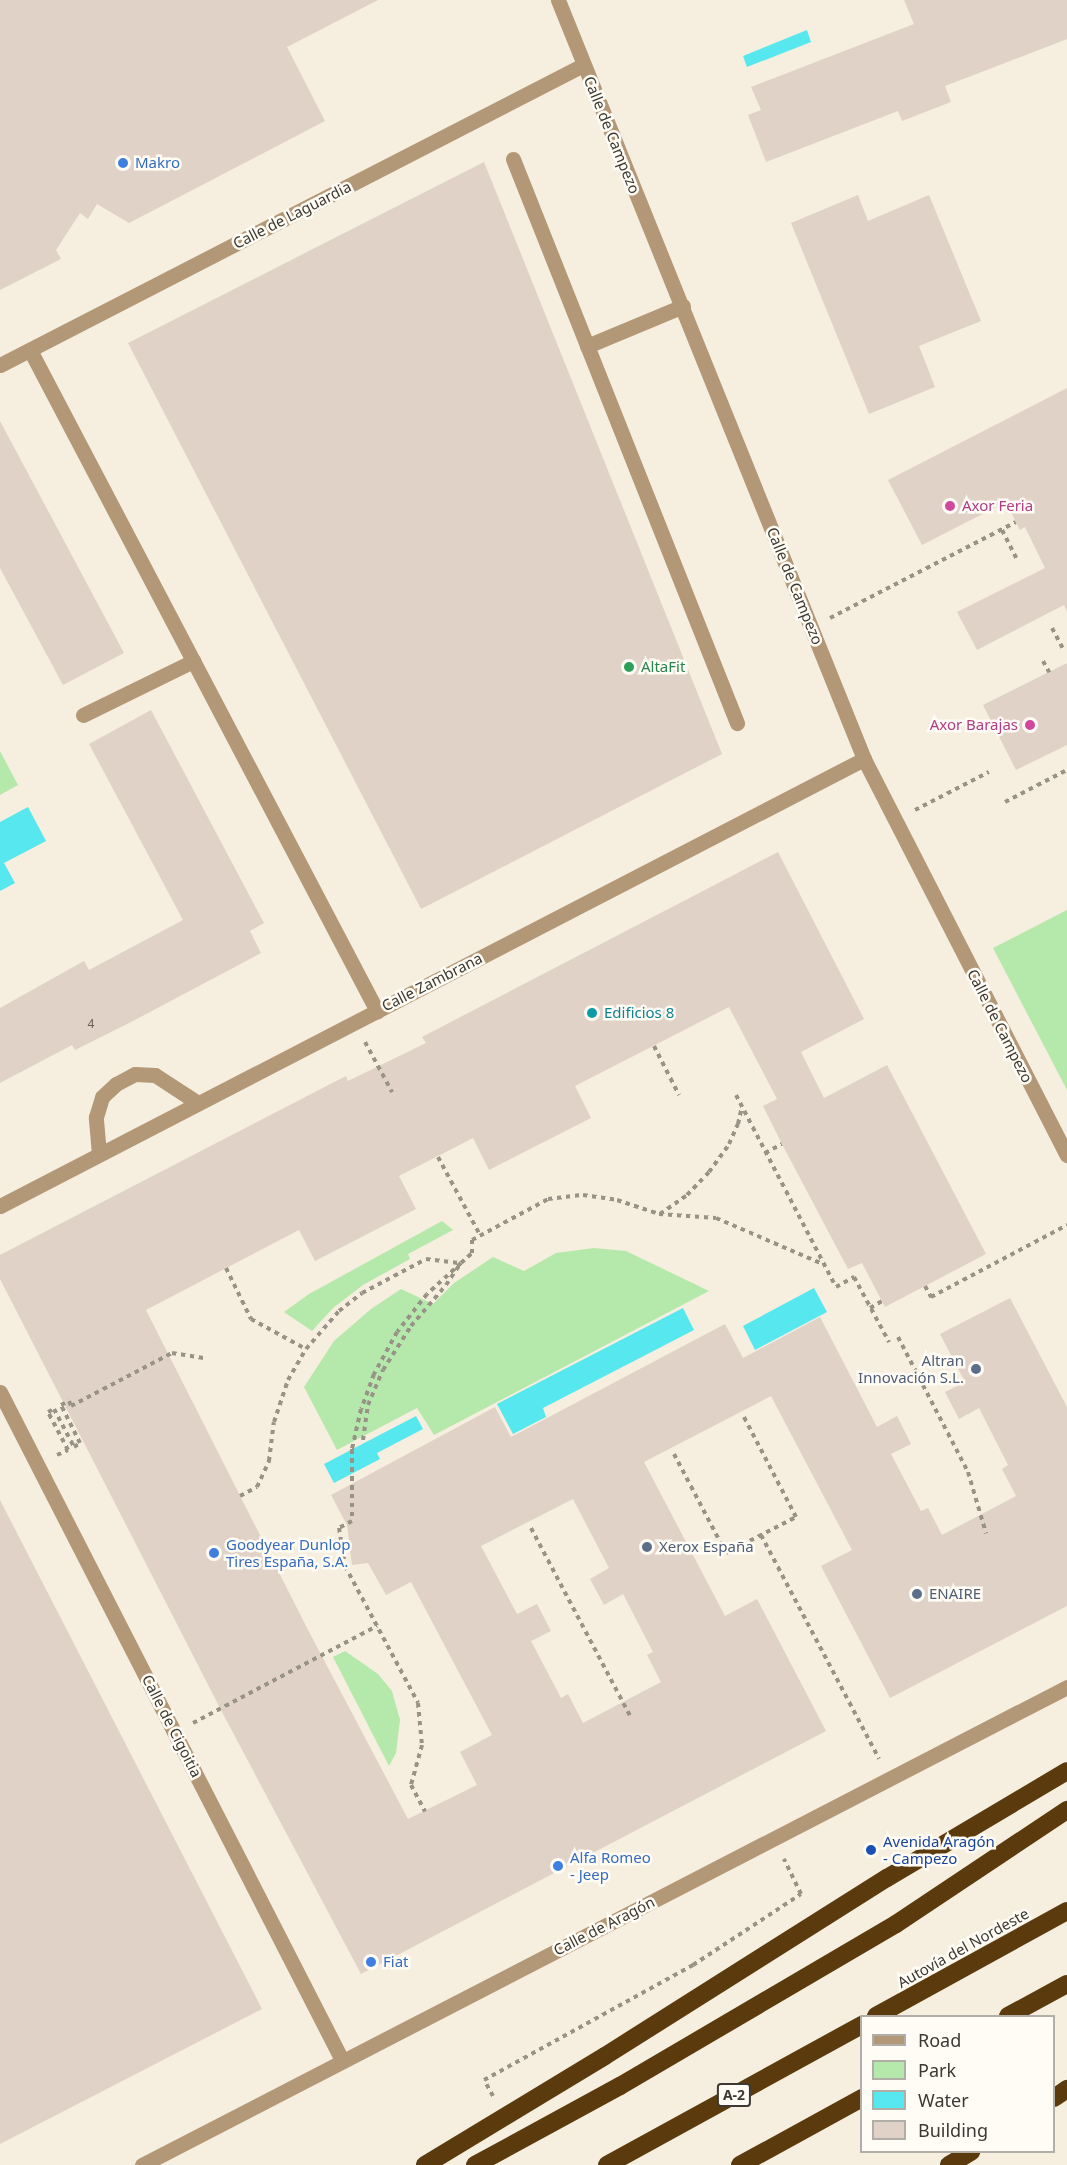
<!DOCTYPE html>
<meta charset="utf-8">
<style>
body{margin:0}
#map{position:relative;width:1067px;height:2165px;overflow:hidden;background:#f6eede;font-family:"Noto Sans",sans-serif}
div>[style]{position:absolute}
.green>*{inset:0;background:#b5e9ac}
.water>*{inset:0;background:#57e7ef}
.building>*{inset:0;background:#e0d2c6}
.path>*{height:4px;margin-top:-2px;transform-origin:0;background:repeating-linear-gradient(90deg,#989287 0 4.5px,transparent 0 9px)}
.minor>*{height:15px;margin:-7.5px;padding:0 7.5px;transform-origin:7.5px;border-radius:7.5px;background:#b39878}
.highway>*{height:18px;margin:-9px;padding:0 9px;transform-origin:9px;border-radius:9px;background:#5b3b0e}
.dots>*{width:16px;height:16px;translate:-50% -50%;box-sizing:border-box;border:3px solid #fffcf5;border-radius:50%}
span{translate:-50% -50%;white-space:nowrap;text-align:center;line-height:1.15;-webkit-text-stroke:5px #fffcf5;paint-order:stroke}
.number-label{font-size:12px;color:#655f58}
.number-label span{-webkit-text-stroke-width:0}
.shield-label span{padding:2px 4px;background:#fffcf5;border:2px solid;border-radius:4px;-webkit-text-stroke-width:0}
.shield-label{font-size:14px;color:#3c3933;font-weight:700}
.street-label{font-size:15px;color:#3c3933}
.shop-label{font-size:15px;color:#366cbe}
.left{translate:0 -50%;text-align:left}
.hotel-label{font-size:15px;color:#b23c85}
.right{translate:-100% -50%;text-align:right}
.leisure-label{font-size:15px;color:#27864d}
.culture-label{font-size:15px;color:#0d838f}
.service-label{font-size:15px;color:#4e5e75}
.transit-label{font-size:15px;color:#164399}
.legend{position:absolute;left:860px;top:2015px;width:195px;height:138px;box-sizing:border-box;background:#fffcf5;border:2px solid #b1aea7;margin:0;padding:8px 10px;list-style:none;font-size:18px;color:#3c3933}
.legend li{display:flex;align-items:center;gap:12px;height:30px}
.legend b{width:30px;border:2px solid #b1aea7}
</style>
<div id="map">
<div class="green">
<div style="clip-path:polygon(0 751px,18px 785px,0 795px)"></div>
<div style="clip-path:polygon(1067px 910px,1067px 1090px,993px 948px)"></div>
<div style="clip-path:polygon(442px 1221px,453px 1230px,408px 1254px,410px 1259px,363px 1285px,333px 1308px,312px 1331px,284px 1312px,309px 1294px)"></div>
<div style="clip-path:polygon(594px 1248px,626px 1251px,709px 1291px,434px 1435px,417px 1408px,337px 1450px,304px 1387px,334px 1341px,371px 1309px,401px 1289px,433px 1304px,454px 1283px,493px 1257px,524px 1271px,556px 1253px)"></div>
<div style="clip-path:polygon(345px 1651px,378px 1674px,392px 1691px,400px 1720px,396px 1753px,389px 1766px,333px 1657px)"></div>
</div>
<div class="water">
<div style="clip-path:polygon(807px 30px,811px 42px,747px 67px,743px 56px)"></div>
<div style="clip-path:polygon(28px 807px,46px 841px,4px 863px,15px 883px,0 891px,0 822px)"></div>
<div style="clip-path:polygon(814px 1288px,827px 1312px,755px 1350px,743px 1326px)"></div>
<div style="clip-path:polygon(683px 1308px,694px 1330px,543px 1408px,546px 1417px,513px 1434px,497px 1404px)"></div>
<div style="clip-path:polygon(416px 1416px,423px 1429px,377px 1453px,380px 1459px,334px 1483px,324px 1464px)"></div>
</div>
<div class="building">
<div style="clip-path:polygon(0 0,378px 0,287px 47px,325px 121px,129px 223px,97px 204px,88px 219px,80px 213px,56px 250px,61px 259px,0 290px)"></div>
<div style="clip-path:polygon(904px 0,1067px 0,1067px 39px,945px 86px,951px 102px,902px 121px,898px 111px,766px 162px,748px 115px,761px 110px,751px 87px,914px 24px)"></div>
<div style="clip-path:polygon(484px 162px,722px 754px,421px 909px,128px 343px)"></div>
<div style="clip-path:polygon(858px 195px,868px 221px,929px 195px,981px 321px,919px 346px,935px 387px,869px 414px,791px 223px)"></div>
<div style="clip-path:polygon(1067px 388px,1067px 612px,1064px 605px,977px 650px,957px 612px,1045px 568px,1025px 527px,1020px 530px,1006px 502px,922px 545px,888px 480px)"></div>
<div style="clip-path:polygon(0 421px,124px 653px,63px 685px,0 568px)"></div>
<div style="clip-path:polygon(1067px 663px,1067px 745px,1016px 770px,983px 705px)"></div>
<div style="clip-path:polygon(151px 710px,264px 923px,250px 931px,261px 953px,135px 1020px,75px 1050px,72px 1045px,0 1083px,0 1008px,84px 961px,89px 970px,183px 920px,89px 744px)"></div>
<div style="clip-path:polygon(evenodd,778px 852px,864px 1019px,801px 1052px,824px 1098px,887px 1065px,986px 1254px,885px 1307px,862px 1263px,848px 1269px,782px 1144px,763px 1106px,777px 1099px,729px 1007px,575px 1086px,591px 1118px,489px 1170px,473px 1138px,399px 1176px,416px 1209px,315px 1261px,299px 1230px,146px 1310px,307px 1628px,408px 1819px,477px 1785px,460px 1752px,492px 1735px,411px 1582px,386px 1595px,368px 1563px,352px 1565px,347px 1525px,331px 1495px,495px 1407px,511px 1437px,725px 1324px,743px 1358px,820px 1317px,877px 1427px,897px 1416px,911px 1444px,891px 1454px,921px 1511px,928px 1508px,942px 1535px,1016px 1496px,1002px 1469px,1008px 1465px,979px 1408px,959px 1419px,945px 1392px,965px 1382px,940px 1334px,1010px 1298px,1067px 1407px,1067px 1606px,890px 1698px,821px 1566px,852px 1550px,771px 1396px,644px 1462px,725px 1616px,757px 1599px,826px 1731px,361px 1974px,222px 1712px,0 1279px,0 1255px,346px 1076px,348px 1081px,426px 1043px,422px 1037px,778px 852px,573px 1499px,609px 1568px,590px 1579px,604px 1605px,623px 1594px,653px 1652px,647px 1655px,661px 1682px,583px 1723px,568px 1694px,561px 1698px,531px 1641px,551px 1631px,537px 1604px,517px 1614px,481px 1546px,573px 1499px)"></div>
<div style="clip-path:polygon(0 1500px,262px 2009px,0 2144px)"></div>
</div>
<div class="path">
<div style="left:1002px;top:530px;width:34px;rotate:63deg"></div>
<div style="left:830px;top:618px;width:209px;rotate:-27.3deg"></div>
<div style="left:1052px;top:628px;width:26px;rotate:62deg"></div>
<div style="left:1043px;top:661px;width:13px;rotate:61deg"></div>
<div style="left:1005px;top:802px;width:70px;rotate:-27.3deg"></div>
<div style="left:915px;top:810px;width:83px;rotate:-27.2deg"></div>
<div style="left:365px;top:1042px;width:57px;rotate:61.6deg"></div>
<div style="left:654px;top:1046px;width:55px;rotate:63deg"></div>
<div style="left:736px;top:1095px;width:216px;rotate:62.5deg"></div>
<div style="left:836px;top:1287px;width:21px;rotate:-29deg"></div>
<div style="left:854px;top:1277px;width:74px;rotate:61.7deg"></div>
<div style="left:765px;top:1153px;width:19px;rotate:-28deg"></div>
<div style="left:438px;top:1157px;width:89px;rotate:61.7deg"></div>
<div style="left:660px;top:1214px;width:33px;rotate:-35deg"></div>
<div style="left:687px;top:1195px;width:32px;rotate:-46deg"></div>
<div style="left:709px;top:1172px;width:34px;rotate:-54deg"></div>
<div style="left:729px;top:1144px;width:22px;rotate:-66deg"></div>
<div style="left:738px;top:1124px;width:18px;rotate:-77deg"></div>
<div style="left:226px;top:1268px;width:57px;rotate:63.9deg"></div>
<div style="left:251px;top:1319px;width:63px;rotate:28.6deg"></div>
<div style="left:925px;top:1286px;width:13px;rotate:61deg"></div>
<div style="left:931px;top:1297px;width:154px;rotate:-27.9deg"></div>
<div style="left:870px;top:1308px;width:14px;rotate:-30deg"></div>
<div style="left:898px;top:1337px;width:152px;rotate:62.6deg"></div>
<div style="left:968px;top:1472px;width:64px;rotate:73.6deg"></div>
<div style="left:363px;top:1440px;width:35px;rotate:-82deg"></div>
<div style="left:368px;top:1405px;width:38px;rotate:-67deg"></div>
<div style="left:383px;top:1370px;width:52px;rotate:-57.5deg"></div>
<div style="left:411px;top:1326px;width:54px;rotate:-49.5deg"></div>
<div style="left:446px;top:1285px;width:27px;rotate:-56deg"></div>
<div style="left:461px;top:1263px;width:15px;rotate:-42deg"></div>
<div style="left:472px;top:1253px;width:13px;rotate:-90deg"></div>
<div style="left:472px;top:1240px;width:86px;rotate:-28.3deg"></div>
<div style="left:548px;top:1199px;width:35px;rotate:-7deg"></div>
<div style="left:583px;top:1195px;width:34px;rotate:8deg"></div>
<div style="left:617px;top:1200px;width:44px;rotate:18.4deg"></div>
<div style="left:659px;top:1214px;width:57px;rotate:4deg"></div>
<div style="left:716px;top:1218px;width:119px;rotate:23.3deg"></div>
<div style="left:674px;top:1454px;width:112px;rotate:62.3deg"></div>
<div style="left:726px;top:1553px;width:79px;rotate:-27.2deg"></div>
<div style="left:796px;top:1517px;width:113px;rotate:-117.5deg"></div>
<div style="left:57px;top:1455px;width:12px;rotate:-24deg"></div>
<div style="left:68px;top:1450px;width:43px;rotate:-117.8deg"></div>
<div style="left:48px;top:1412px;width:7px;rotate:-27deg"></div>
<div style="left:54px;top:1409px;width:43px;rotate:62.2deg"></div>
<div style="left:74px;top:1447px;width:7px;rotate:-34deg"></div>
<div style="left:80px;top:1443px;width:42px;rotate:-116.6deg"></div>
<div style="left:61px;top:1405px;width:9px;rotate:-27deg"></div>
<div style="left:69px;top:1401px;width:5px;rotate:68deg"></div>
<div style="left:71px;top:1406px;width:114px;rotate:-27.7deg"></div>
<div style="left:172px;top:1353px;width:32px;rotate:9deg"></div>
<div style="left:240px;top:1496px;width:19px;rotate:-28deg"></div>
<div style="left:257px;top:1487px;width:29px;rotate:-65deg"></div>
<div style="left:269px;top:1461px;width:39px;rotate:-83deg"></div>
<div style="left:274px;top:1422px;width:44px;rotate:-71.6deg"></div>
<div style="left:288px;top:1380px;width:36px;rotate:-60deg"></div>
<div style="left:306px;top:1349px;width:50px;rotate:-49deg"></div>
<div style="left:339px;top:1311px;width:29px;rotate:-38deg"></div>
<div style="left:362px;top:1293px;width:72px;rotate:-28deg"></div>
<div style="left:426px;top:1259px;width:35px;rotate:7deg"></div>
<div style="left:461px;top:1263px;width:46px;rotate:137.6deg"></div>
<div style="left:427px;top:1294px;width:48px;rotate:128.3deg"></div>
<div style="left:397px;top:1332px;width:48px;rotate:118.7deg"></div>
<div style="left:374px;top:1374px;width:37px;rotate:110deg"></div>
<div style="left:361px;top:1409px;width:41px;rotate:102.7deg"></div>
<div style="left:352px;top:1449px;width:72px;rotate:90deg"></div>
<div style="left:352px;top:1521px;width:15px;rotate:152deg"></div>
<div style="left:339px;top:1528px;width:38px;rotate:81deg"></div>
<div style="left:345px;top:1566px;width:155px;rotate:61.9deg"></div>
<div style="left:418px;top:1703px;width:42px;rotate:84.6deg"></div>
<div style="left:422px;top:1745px;width:41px;rotate:105.4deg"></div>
<div style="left:411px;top:1785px;width:30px;rotate:62deg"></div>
<div style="left:531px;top:1528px;width:215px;rotate:62.2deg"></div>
<div style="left:761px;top:1535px;width:253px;rotate:62.2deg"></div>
<div style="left:193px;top:1723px;width:208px;rotate:-27.8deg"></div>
<div style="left:493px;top:2096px;width:18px;rotate:-119deg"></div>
<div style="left:484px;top:2080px;width:239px;rotate:-28.8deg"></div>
<div style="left:693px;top:1965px;width:129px;rotate:-33.3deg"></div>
<div style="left:801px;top:1894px;width:39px;rotate:-116deg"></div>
</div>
<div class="minor">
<div style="left:558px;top:0;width:818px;rotate:68.04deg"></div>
<div style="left:864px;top:759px;width:445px;rotate:62.9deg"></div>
<div style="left:513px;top:159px;width:607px;rotate:68.34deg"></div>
<div style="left:587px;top:346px;width:104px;rotate:-22.6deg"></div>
<div style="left:30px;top:350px;width:747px;rotate:62.3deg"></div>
<div style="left:0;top:365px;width:656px;rotate:-27.23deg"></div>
<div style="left:83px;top:715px;width:123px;rotate:-26.1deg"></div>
<div style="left:99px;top:1154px;width:37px;rotate:-95deg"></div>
<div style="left:96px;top:1117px;width:21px;rotate:-73deg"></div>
<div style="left:102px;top:1097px;width:19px;rotate:-43deg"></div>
<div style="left:116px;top:1084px;width:21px;rotate:-28deg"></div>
<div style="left:135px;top:1074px;width:20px;rotate:3deg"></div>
<div style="left:155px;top:1075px;width:51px;rotate:33.1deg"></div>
<div style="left:0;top:1206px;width:973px;rotate:-27.36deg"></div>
<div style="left:0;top:1392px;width:750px;rotate:62.89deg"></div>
<div style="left:142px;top:2165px;width:1041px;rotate:-27.33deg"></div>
</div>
<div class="highway">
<div style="left:876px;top:2016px;width:218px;rotate:-28.8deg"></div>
<div style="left:1008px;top:2016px;width:67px;rotate:-28.5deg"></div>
<div style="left:1054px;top:2098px;width:16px;rotate:-35deg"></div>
<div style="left:425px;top:2165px;width:210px;rotate:-31.2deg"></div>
<div style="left:605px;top:2056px;width:333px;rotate:-32.3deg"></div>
<div style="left:887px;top:1878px;width:209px;rotate:-30.7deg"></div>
<div style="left:475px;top:2165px;width:165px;rotate:-28.6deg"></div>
<div style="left:620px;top:2086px;width:320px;rotate:-30.4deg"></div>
<div style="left:896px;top:1924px;width:206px;rotate:-33.7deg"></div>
<div style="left:607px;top:2165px;width:291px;rotate:-28.8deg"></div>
<div style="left:740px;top:2165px;width:139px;rotate:-28.8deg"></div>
<div style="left:949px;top:2165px;width:26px;rotate:-31deg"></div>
</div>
<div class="dots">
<div style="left:123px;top:163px;background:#3f7fe0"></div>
<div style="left:950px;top:506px;background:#d1479c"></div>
<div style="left:629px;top:667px;background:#2e9e5b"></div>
<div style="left:1030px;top:725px;background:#d1479c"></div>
<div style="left:592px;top:1013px;background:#0f9aa8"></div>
<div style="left:976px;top:1369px;background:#5c6f8a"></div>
<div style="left:647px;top:1547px;background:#5c6f8a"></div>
<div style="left:214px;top:1553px;background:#3f7fe0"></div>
<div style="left:917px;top:1594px;background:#5c6f8a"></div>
<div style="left:871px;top:1850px;background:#1a4fb4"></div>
<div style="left:558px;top:1866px;background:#3f7fe0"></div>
<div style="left:371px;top:1962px;background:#3f7fe0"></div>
</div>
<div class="number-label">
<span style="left:91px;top:1024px">4</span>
</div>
<div class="shield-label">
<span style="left:734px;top:2095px">A-2</span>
</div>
<div class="street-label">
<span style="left:612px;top:135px;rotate:68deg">Calle de Campezo</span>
<span style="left:292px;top:215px;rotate:-27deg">Calle de Laguardia</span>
<span style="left:795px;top:586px;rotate:68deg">Calle de Campezo</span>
<span style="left:432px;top:982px;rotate:-27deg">Calle Zambrana</span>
<span style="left:1000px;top:1026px;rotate:63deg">Calle de Campezo</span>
<span style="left:172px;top:1726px;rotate:63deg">Calle de Cigoitia</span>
<span style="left:604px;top:1926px;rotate:-27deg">Calle de Aragón</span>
<span style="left:963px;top:1948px;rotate:-29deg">Autovía del Nordeste</span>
</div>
<div class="shop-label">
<span class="left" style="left:135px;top:163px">Makro</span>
<span class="left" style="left:226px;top:1553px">Goodyear Dunlop<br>Tires España, S.A.</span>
<span class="left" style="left:570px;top:1866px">Alfa Romeo<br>- Jeep</span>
<span class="left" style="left:383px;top:1962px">Fiat</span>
</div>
<div class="hotel-label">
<span class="left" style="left:962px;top:506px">Axor Feria</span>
<span class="right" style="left:1018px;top:725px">Axor Barajas</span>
</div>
<div class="leisure-label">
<span class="left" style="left:641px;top:667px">AltaFit</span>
</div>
<div class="culture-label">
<span class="left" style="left:604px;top:1013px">Edificios 8</span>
</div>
<div class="service-label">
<span class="right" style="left:964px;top:1369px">Altran<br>Innovación S.L.</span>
<span class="left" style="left:659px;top:1547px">Xerox España</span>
<span class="left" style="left:929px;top:1594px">ENAIRE</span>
</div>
<div class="transit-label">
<span class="left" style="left:883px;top:1850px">Avenida Aragón<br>- Campezo</span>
</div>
<ul class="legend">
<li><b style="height:8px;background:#b39878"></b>Road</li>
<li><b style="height:16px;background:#b5e9ac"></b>Park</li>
<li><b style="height:16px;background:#57e7ef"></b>Water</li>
<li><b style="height:16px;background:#e0d2c6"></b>Building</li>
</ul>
</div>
